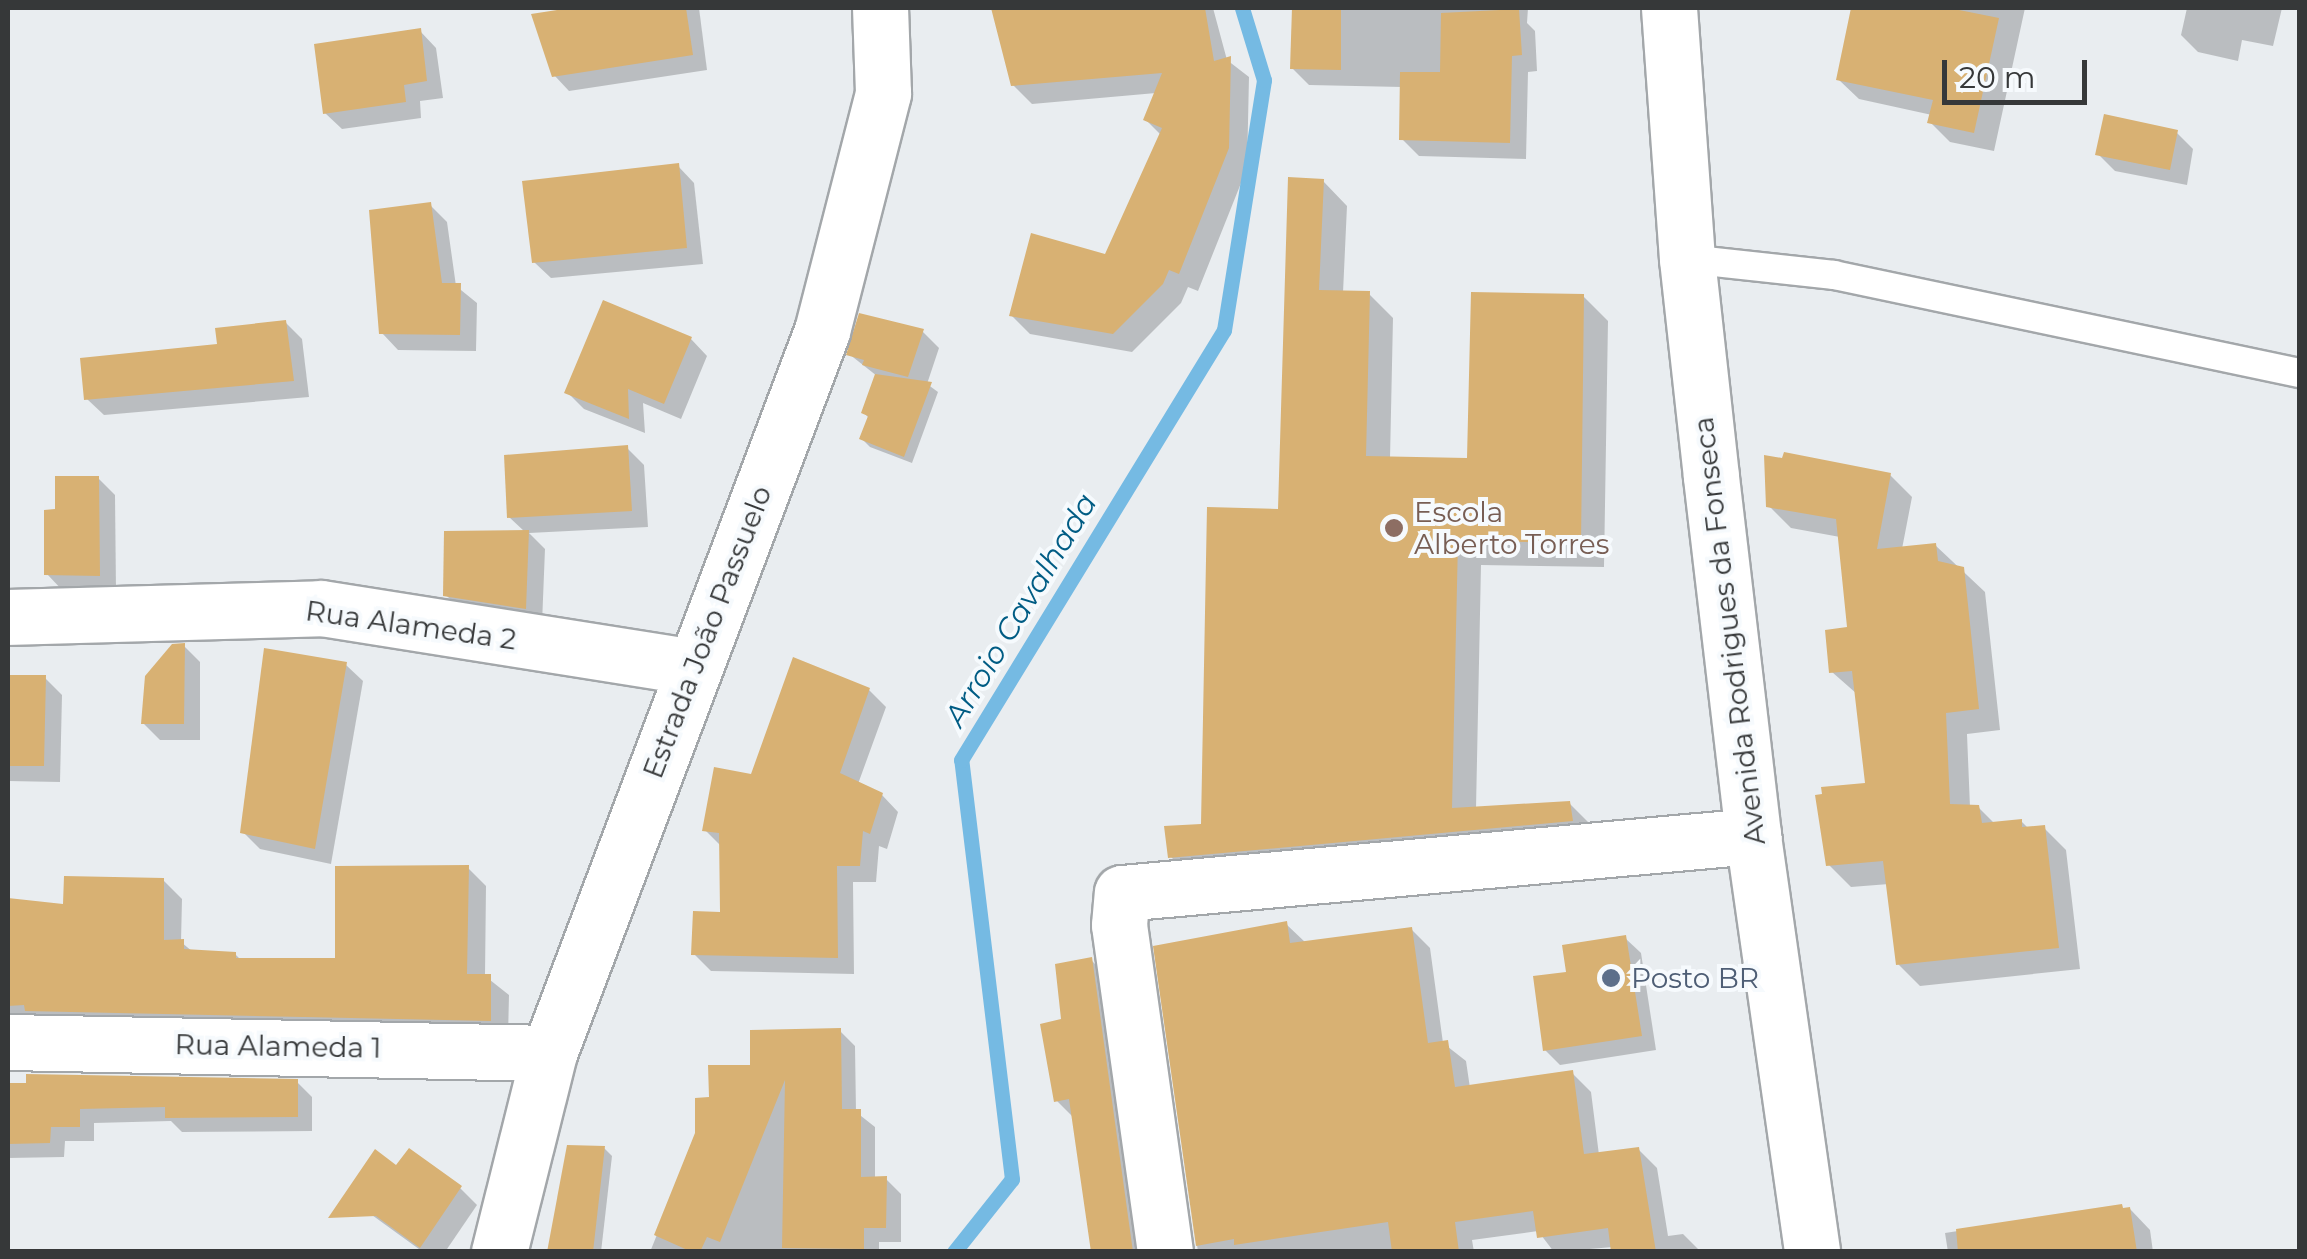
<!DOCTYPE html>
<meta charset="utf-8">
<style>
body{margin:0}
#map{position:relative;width:2307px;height:1259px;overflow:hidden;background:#e9edf0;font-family:Montserrat,sans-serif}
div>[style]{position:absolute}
.shadow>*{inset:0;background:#0003}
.stream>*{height:15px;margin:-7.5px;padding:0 7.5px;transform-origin:7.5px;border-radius:7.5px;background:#75bae3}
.building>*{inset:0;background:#d8b173}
.roads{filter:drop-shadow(2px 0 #a3a7aa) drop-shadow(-2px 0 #a3a7aa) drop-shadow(0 2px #a3a7aa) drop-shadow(0 -2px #a3a7aa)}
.lane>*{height:28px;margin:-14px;padding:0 14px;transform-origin:14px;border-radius:14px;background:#fff}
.street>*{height:55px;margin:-27.5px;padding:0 27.5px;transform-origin:27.5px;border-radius:27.5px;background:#fff}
.secondary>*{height:55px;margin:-27.5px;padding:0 27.5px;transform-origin:27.5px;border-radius:27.5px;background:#fff}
.dots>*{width:28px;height:28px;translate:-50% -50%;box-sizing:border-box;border:5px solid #f6fafd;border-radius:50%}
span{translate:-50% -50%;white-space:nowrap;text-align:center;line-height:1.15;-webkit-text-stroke:8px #f6fafd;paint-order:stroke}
.education-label{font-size:28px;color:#785e54}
.left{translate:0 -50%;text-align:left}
.street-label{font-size:28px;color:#363839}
.service-label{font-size:28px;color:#4e5e75}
.water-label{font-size:30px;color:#005c84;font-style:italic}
.frame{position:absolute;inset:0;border:10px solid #363839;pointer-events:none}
.scale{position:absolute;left:1942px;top:60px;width:145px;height:45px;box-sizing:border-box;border:5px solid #363839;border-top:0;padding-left:12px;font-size:30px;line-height:35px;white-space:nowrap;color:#363839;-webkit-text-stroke:8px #f6fafd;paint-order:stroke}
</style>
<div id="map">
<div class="shadow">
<div style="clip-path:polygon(564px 8px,699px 8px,707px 70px,569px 91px,554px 75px)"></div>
<div style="clip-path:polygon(993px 8px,1213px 8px,1227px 60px,1249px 77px,1247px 168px,1198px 291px,1188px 287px,1181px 303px,1132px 352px,1030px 334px,1011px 315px,1106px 257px,1162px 136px,1146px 120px,1156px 93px,1032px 104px,1013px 85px)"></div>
<div style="clip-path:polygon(1294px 8px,1528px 8px,1527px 23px,1535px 31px,1537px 71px,1528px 72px,1526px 159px,1419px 156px,1402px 139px,1402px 87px,1309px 85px,1292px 68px)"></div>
<div style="clip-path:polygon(1854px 8px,2025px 8px,1994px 151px,1950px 142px,1930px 122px,1932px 115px,1859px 99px,1839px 80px)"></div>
<div style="clip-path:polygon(2187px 8px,2282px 8px,2273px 46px,2242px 40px,2238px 61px,2198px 52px,2181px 35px)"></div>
<div style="clip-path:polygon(420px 31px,436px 48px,443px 98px,420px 101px,421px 118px,342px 129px,325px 113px)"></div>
<div style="clip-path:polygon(2176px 132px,2193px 149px,2187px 185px,2115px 171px,2098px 154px)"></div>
<div style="clip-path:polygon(678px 166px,694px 183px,703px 264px,551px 278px,534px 262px)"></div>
<div style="clip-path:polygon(1323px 181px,1347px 206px,1343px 293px,1368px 293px,1393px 318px,1390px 459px,1470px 460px,1583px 296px,1608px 321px,1604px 567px,1481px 565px,1476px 809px,1569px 803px,1594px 828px,1195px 881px,1170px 856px,1203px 826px,1280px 512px)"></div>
<div style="clip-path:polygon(430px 205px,447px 222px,456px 286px,477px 303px,476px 351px,398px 350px,382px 333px)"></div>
<div style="clip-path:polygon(285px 322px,302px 339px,309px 397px,104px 415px,87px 399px)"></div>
<div style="clip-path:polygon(922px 331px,939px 348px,927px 384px,938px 392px,912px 463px,870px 447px,862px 439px,869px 418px,863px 412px,877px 376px,849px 354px)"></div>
<div style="clip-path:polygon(691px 339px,707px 356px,681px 419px,643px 403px,645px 433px,584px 409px,567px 392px)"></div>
<div style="clip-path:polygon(627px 448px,644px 465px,648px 527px,529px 533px,545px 549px,542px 624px,463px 612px,446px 595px,525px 532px,509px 517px)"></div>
<div style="clip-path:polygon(1890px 475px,1912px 497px,1902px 549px,1935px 545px,1985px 592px,2000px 730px,1967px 734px,1970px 807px,1978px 807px,1995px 824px,2021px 821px,2029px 829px,2044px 828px,2066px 850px,2080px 969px,1920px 986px,1898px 964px,1889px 884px,1851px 887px,1829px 865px,1868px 785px,1857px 694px,1832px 672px,1849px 630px,1840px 537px,1791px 528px,1769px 506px)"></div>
<div style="clip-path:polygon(98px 478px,115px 495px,116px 591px,63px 591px,47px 574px,57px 512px)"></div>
<div style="clip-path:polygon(184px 646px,200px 662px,200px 740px,160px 740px,143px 723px)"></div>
<div style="clip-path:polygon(346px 665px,363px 681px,331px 864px,260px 849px,243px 832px)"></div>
<div style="clip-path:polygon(8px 678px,45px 678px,62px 695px,60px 782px,8px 781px)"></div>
<div style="clip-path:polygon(869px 690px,886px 707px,858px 784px,882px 795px,898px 812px,887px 849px,879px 846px,876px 882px,853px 882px,854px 974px,711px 971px,694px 954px,723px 914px,722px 847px,705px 830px,753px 777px)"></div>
<div style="clip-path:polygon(468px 868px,486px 886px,485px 976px,509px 995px,508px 1038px,8px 1024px,8px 901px,66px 907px,163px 880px,182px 899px,181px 942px,193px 952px,235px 954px,241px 960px,338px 960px)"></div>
<div style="clip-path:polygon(1286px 924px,1306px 943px,1411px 929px,1430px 948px,1443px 1043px,1466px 1061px,1470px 1088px,1572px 1073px,1591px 1092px,1599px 1155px,1638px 1149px,1657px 1168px,1668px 1236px,1683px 1234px,1701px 1252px,1614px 1252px,1613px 1247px,1554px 1252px,1538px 1231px,1472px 1240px,1474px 1252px,1198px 1252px,1156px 948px)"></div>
<div style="clip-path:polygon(1625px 938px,1641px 953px,1656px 1050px,1560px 1065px,1545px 1050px,1569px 974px)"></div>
<div style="clip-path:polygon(1091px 960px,1108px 977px,1139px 1252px,1093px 1252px,1074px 1118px,1056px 1100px,1064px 1021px)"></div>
<div style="clip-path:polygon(840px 1031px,855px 1046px,856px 1112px,875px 1127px,875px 1179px,886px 1179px,901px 1194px,901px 1242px,879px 1242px,879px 1252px,650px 1252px,711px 1100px,753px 1067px)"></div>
<div style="clip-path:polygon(297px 1082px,312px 1097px,312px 1131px,182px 1132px,171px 1121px,94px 1123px,94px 1141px,65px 1141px,64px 1157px,8px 1158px,8px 1086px)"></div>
<div style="clip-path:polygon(604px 1148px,612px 1156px,601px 1252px,570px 1252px)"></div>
<div style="clip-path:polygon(396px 1169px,460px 1188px,477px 1205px,445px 1252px,423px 1252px,365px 1210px)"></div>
<div style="clip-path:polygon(2130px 1209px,2150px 1230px,2153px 1252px,1948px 1252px,1945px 1233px,2087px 1211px)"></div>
</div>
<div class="stream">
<div style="left:954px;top:1252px;width:93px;rotate:-51.5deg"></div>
<div style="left:1012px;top:1179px;width:422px;rotate:-96.9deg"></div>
<div style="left:961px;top:760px;width:504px;rotate:-58.55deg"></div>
<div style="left:1224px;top:330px;width:253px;rotate:-80.9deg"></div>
<div style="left:1264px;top:80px;width:75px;rotate:-107deg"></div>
</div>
<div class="building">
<div style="clip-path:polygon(570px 8px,686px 8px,693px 55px,552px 77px,531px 14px)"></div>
<div style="clip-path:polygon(991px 8px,1205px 8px,1214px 61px,1231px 56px,1229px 148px,1179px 274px,1169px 270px,1163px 284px,1113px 334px,1009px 316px,1031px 233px,1105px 254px,1162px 128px,1143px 120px,1162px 73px,1011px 86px)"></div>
<div style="clip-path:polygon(1292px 8px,1341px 8px,1341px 70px,1290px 69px)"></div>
<div style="clip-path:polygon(1851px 8px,1949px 8px,1999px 18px,1974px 133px,1927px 123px,1933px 100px,1836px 80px)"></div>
<div style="clip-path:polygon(1519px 9px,1522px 55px,1512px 56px,1510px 143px,1399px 140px,1400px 72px,1440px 72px,1441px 13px)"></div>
<div style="clip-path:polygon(421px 28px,427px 81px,404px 85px,406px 102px,323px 114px,314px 44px)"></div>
<div style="clip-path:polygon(2104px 114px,2178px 130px,2170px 170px,2095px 155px)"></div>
<div style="clip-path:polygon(679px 163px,687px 248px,532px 263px,522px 181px)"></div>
<div style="clip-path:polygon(1288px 177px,1324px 179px,1319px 290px,1370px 291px,1366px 456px,1467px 458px,1471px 292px,1584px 294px,1581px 543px,1458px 541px,1452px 808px,1570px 801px,1573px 821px,1168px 858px,1164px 826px,1201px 824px,1207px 507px,1278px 509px)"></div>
<div style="clip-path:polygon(431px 202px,442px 283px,461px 283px,460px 335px,379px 334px,369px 210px)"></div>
<div style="clip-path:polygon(603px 300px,692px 337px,664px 404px,628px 389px,629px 419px,564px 393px)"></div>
<div style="clip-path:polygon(859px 313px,924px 329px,908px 377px,862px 365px,864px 360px,846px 355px)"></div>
<div style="clip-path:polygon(286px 320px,294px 381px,84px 400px,80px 358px,217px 344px,215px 328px)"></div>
<div style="clip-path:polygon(875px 374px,932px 382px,904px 457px,859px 439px,868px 416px,861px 413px)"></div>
<div style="clip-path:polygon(628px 445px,632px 511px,507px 518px,504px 455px)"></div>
<div style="clip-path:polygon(1784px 452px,1891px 473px,1877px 549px,1936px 543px,1938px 561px,1964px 567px,1979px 709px,1946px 713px,1950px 804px,1979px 805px,1982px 823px,2022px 819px,2022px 827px,2045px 825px,2059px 948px,1896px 965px,1883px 861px,1826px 866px,1815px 795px,1822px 794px,1821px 787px,1865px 783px,1852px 671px,1829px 673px,1825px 630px,1847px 627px,1836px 519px,1766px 507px,1764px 455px,1782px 458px)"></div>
<div style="clip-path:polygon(55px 476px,99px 476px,100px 576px,44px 575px,44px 510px,55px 509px)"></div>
<div style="clip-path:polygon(529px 530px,526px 609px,443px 596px,444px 531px)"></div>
<div style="clip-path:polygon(185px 643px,184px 724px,141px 724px,145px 676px,172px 644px)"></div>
<div style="clip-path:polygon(264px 648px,347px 662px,315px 849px,240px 833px)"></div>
<div style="clip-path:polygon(793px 657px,870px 688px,840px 773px,883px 793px,870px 834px,863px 831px,860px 866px,837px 866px,838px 958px,691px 955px,693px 911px,720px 912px,719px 833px,702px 831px,714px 767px,751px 774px)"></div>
<div style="clip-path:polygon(8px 675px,46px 675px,44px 766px,8px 766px)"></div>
<div style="clip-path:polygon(469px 865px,467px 974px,491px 974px,491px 1021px,25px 1011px,24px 1005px,8px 1006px,8px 898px,63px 904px,64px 876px,164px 878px,164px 940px,184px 939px,184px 949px,236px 952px,236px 958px,335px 958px,335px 866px)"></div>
<div style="clip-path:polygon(1287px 921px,1290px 943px,1412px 927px,1428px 1043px,1448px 1040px,1455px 1087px,1573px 1070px,1584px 1154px,1639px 1147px,1656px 1252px,1611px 1252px,1608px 1228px,1537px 1238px,1533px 1211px,1455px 1222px,1459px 1252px,1392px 1252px,1388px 1222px,1234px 1245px,1234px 1239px,1196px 1246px,1153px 946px)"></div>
<div style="clip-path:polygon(1626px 935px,1642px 1036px,1543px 1051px,1533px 976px,1566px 972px,1562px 945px)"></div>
<div style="clip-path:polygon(1092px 957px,1133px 1252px,1091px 1252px,1069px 1099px,1054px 1102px,1040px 1024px,1061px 1019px,1055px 964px)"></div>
<div style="clip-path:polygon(841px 1028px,842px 1109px,861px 1109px,861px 1177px,887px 1176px,886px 1228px,864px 1228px,864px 1249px,782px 1248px,785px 1080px,720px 1242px,707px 1237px,700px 1252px,692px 1252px,654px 1235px,695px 1133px,695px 1098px,709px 1097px,708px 1065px,750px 1065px,750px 1030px)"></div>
<div style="clip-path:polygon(26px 1074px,298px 1079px,298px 1117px,165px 1118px,165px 1107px,80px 1109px,80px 1127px,51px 1127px,50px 1143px,8px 1144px,8px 1083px,26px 1083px)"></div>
<div style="clip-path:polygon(567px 1145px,605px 1146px,593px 1252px,547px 1252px)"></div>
<div style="clip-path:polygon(409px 1148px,462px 1186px,420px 1248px,376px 1216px,328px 1218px,375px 1149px,396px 1165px)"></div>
<div style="clip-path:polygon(2122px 1204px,2123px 1208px,2130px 1207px,2137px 1252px,1958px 1252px,1956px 1229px)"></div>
</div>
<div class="roads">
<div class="lane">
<div style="left:1687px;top:259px;width:148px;rotate:6.2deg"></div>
<div style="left:1834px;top:275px;width:476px;rotate:11.9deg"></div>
</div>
<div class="street">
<div style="left:8px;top:617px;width:313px;rotate:-1.6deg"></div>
<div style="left:321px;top:608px;width:377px;rotate:9deg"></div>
<div style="left:8px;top:1042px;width:541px;rotate:1.16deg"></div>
<div style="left:1165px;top:1252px;width:330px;rotate:-98deg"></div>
<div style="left:1119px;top:925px;width:32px;rotate:-85deg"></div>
<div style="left:1122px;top:893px;width:634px;rotate:-5.16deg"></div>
</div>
<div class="secondary">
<div style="left:1669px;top:8px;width:252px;rotate:85.9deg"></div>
<div style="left:1687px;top:259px;width:219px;rotate:83.7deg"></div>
<div style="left:1711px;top:477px;width:361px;rotate:83.3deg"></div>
<div style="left:1753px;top:836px;width:420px;rotate:81.9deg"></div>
<div style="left:499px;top:1252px;width:205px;rotate:-75.9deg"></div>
<div style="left:549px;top:1053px;width:772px;rotate:-69.29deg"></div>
<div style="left:822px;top:331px;width:246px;rotate:-75.6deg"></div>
<div style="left:883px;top:93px;width:85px;rotate:-92deg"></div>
</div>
</div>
<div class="dots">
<div style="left:1394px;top:528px;background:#8d6e63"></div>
<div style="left:1611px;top:978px;background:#5c6f8a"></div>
</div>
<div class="education-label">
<span class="left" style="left:1414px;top:528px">Escola<br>Alberto Torres</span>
</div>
<div class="street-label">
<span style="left:411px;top:625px;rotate:8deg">Rua Alameda 2</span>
<span style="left:1729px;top:631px;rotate:-97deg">Avenida Rodrigues da Fonseca</span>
<span style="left:707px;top:632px;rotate:-69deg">Estrada João Passuelo</span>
<span style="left:278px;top:1046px;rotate:1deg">Rua Alameda 1</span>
</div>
<div class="service-label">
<span class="left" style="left:1631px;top:978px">Posto BR</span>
</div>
<div class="water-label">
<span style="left:1021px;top:610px;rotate:-59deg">Arroio Cavalhada</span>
</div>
<div class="frame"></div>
<div class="scale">20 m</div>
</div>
